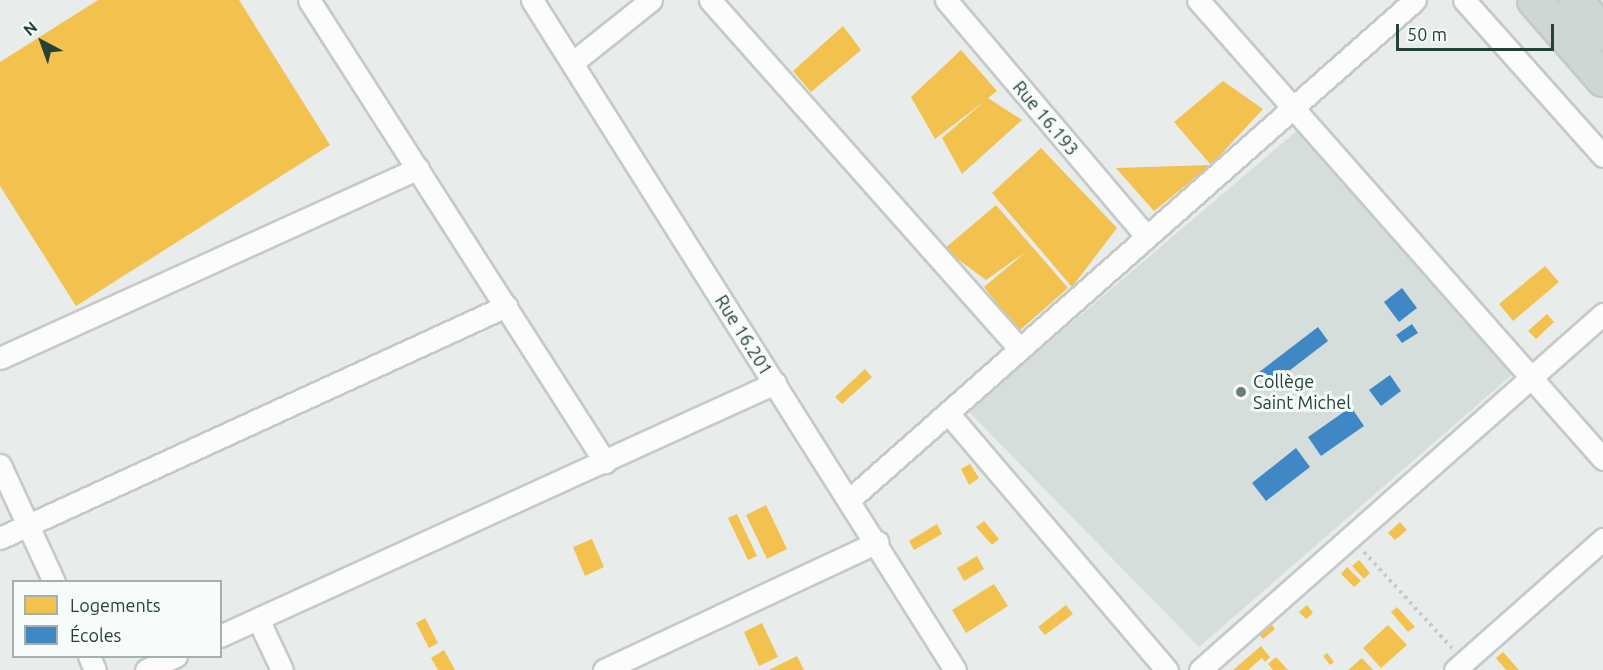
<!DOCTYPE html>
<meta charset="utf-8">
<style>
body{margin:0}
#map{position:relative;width:1603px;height:670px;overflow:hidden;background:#e8edeb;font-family:Ubuntu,sans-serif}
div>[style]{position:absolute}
.built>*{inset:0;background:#d6dedb}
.homes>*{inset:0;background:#f2c14e}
.schools>*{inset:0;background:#3f88c5}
.path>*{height:4px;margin-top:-2px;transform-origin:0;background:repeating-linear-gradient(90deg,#c3ccca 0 3px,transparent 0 7.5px)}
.roads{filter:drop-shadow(2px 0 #c5cac8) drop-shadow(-2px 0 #c5cac8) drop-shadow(0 2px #c5cac8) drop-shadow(0 -2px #c5cac8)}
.minor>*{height:21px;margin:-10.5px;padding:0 10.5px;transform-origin:10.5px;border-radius:10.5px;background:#fcfcfc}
.primary>*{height:33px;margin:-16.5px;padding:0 16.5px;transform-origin:16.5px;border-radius:16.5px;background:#cfd7d5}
.dots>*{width:16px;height:16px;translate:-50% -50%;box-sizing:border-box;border:3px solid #f7fbf9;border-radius:50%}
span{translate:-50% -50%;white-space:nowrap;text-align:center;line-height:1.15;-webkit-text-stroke:6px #f7fbf9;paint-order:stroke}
.street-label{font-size:18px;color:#24423a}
.poi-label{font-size:18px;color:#24423a}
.left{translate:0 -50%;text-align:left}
.legend{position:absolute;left:12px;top:580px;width:210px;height:78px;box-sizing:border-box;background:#f7fbf9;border:2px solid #a3b1ad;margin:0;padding:8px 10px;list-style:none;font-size:18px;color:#24423a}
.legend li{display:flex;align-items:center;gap:12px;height:30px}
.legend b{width:30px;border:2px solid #a3b1ad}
.north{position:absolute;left:12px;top:12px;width:60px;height:60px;-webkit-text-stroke:4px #f7fbf9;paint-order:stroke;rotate:319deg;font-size:16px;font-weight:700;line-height:24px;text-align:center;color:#24423a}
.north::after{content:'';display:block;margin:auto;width:21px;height:27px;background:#24423a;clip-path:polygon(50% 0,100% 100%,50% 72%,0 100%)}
.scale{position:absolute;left:1396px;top:24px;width:158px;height:27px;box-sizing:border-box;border:3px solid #24423a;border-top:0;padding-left:8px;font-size:18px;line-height:21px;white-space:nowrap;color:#24423a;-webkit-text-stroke:4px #f7fbf9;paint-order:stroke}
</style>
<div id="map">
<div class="built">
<div style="clip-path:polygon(1299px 129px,1514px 373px,1199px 647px,968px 411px)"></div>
</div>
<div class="homes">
<div style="clip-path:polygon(98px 0,239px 0,330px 145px,76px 306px,0 186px,0 62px)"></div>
<div style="clip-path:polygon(843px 26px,861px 50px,811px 92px,793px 71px)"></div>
<div style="clip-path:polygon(961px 50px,997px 91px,988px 98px,1022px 120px,962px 174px,942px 138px,986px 100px,935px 139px,911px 97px)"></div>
<div style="clip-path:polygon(1223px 81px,1263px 109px,1211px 165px,1174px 122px)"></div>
<div style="clip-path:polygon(1041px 148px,1117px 228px,1072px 287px,992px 193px)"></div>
<div style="clip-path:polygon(1211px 165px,1154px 211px,1116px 168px)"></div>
<div style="clip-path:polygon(996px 205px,1068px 288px,1019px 331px,984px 287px,1027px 251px,986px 280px,944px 249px)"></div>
<div style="clip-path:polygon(1545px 266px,1559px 282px,1513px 321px,1499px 304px)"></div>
<div style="clip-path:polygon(1547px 314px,1554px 322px,1536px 339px,1528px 331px)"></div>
<div style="clip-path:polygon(865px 369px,872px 377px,842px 404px,835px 397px)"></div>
<div style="clip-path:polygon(970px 464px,979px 478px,969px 485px,961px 469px)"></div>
<div style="clip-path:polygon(766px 505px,787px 549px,767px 559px,746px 515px)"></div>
<div style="clip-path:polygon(737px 514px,757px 556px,748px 560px,728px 518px)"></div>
<div style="clip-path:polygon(984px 521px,999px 539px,992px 545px,976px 527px)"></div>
<div style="clip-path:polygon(1400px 522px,1407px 530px,1395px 540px,1388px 533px)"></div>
<div style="clip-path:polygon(937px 524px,942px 534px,914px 550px,909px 541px)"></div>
<div style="clip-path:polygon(592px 539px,604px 567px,585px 576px,573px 547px)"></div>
<div style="clip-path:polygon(977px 556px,984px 569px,964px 581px,957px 568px)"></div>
<div style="clip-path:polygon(1359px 560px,1370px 573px,1364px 579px,1352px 566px)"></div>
<div style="clip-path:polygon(1347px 567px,1361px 581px,1354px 587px,1341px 574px)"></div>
<div style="clip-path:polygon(994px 584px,1008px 606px,966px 633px,952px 610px)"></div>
<div style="clip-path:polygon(1066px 605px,1073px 614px,1045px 635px,1038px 627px)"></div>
<div style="clip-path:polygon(1307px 605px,1313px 613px,1306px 619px,1299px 612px)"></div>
<div style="clip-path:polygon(1397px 607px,1415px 627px,1408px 632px,1391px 612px)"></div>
<div style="clip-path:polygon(425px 618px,438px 643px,429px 648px,416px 623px)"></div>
<div style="clip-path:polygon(1269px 621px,1275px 629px,1263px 639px,1257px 632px)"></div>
<div style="clip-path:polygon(762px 623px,778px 657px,759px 666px,744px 632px)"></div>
<div style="clip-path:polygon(1388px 625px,1407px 645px,1381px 668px,1363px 648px)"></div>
<div style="clip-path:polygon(1261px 646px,1270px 657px,1265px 662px,1262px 658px,1248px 670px,1233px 670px)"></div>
<div style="clip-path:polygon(444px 650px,455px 670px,438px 670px,431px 658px)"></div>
<div style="clip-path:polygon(1503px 652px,1519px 670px,1506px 670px,1496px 658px)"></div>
<div style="clip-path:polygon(1327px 653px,1334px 662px,1330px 665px,1323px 656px)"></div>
<div style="clip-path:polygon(797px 656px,804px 670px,769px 670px)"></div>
<div style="clip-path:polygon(1276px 657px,1288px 670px,1273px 670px,1268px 664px)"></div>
<div style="clip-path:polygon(1362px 658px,1373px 670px,1348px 670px)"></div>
</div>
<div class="schools">
<div style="clip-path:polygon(1402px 288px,1417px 308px,1399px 322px,1384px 302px)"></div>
<div style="clip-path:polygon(1412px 324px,1418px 333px,1402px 343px,1396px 335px)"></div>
<div style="clip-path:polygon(1318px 327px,1328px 341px,1268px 387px,1258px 373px)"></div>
<div style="clip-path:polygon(1390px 375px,1401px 391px,1381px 406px,1369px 390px)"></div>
<div style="clip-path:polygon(1351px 407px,1364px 426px,1321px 456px,1308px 437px)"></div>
<div style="clip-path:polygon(1296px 448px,1310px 467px,1266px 501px,1252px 483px)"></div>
</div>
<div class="path">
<div style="left:1364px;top:552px;width:130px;rotate:47.5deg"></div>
</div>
<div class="roads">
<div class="minor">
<div style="left:309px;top:0;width:549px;rotate:57.35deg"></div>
<div style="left:532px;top:0;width:792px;rotate:57.73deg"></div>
<div style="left:710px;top:0;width:467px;rotate:48.4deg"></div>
<div style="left:946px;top:0;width:309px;rotate:49.7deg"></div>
<div style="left:1198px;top:0;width:612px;rotate:48.58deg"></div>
<div style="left:1464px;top:0;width:209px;rotate:48.3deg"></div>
<div style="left:572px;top:63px;width:101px;rotate:-38.6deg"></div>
<div style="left:0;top:358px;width:459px;rotate:-24.4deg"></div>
<div style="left:948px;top:413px;width:338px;rotate:49.6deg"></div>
<div style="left:0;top:465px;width:129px;rotate:65.2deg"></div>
<div style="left:849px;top:500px;width:755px;rotate:-41.46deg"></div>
<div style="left:0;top:538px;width:557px;rotate:-24.63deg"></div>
<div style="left:258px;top:619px;width:56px;rotate:64.8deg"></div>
<div style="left:220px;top:636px;width:610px;rotate:-24.51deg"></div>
<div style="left:89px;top:656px;width:15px;rotate:67deg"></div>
<div style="left:146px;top:670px;width:33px;rotate:-25deg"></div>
<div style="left:604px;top:670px;width:302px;rotate:-25.1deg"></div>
<div style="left:1200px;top:670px;width:538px;rotate:-41.46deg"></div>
<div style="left:1455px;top:670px;width:198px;rotate:-41.5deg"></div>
</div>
<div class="primary">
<div style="left:1534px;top:0;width:105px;rotate:48.9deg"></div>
<div style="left:1575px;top:0;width:43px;rotate:48.8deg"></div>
</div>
</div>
<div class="dots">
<div style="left:1241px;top:392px;background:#697e78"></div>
</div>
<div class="street-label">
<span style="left:1046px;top:118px;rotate:50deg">Rue 16.193</span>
<span style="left:744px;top:335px;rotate:58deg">Rue 16.201</span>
</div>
<div class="poi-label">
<span class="left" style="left:1253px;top:392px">Collège<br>Saint Michel</span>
</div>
<ul class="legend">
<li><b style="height:16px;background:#f2c14e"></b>Logements</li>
<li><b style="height:16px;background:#3f88c5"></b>Écoles</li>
</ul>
<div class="north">N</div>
<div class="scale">50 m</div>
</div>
